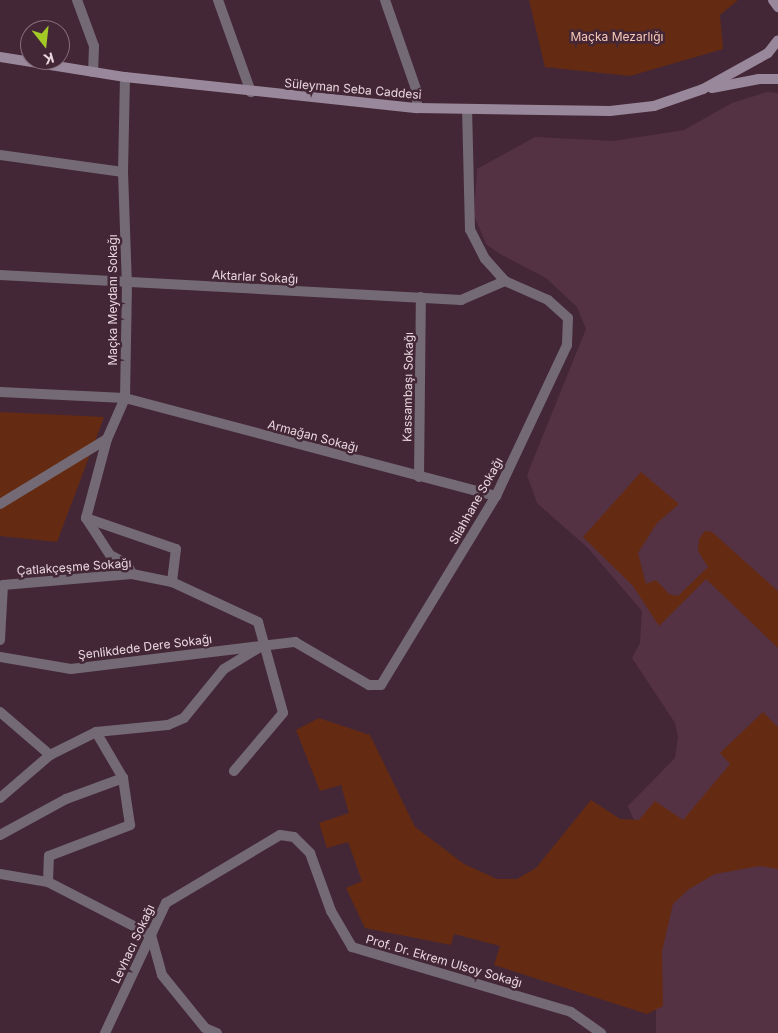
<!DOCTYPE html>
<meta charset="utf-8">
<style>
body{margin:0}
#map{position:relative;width:778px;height:1033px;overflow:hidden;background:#442736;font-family:Inter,sans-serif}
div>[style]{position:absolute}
.built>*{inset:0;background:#543243}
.green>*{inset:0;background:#642b12}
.street>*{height:10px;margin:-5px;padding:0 5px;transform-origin:5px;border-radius:5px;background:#746a75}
.secondary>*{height:10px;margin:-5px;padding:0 5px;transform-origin:5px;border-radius:5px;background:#99889b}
span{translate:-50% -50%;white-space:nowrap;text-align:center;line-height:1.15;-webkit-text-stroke:5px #442736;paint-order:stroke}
.park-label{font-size:12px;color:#f6c8b6}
.street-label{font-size:12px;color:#ead7df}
.north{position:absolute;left:20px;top:20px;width:50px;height:50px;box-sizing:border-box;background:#442736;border:1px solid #866d7a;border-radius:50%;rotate:164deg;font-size:14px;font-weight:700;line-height:20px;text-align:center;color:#ead7df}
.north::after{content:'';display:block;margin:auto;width:18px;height:22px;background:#a3c927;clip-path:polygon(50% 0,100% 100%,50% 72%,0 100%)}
</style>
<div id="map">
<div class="built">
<div style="clip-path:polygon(767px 92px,778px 93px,778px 1033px,656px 1033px,656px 873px,628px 806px,675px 758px,678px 737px,675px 723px,632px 658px,640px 643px,642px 611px,588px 548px,537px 503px,527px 475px,586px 329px,577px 307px,546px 278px,500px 254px,486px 244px,474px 215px,477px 169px,535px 137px,614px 141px,684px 130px,732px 103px)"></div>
</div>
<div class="green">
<div style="clip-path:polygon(529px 0,737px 0,737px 1px,720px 15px,723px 49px,630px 76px,545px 67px)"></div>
<div style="clip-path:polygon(0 412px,104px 417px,57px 542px,0 536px)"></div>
<div style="clip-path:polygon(641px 472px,679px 504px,657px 523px,638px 553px,646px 584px,656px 580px,669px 594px,678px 596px,708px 567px,698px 551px,699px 539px,705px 531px,712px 532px,778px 591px,778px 648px,706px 579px,659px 626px,633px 586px,583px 537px)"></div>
<div style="clip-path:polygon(763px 712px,778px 727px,778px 869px,760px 866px,715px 874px,689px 889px,673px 904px,662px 951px,663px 1006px,647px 1014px,494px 965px,500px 946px,454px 934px,451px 945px,365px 928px,346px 888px,362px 881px,348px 842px,327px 848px,319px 823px,349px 813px,341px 785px,320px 791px,296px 730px,319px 718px,370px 735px,415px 827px,464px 864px,497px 879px,517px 879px,536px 868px,591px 800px,620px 819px,639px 820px,655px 801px,683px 820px,730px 764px,720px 753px)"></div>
</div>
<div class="street">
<div style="left:77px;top:0;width:49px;rotate:69.7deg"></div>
<div style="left:94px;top:46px;width:26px;rotate:92deg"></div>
<div style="left:218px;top:0;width:98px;rotate:70.3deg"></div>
<div style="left:385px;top:0;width:97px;rotate:70.8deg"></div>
<div style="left:417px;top:92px;width:16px;rotate:90deg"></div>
<div style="left:125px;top:77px;width:95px;rotate:91.2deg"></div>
<div style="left:123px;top:172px;width:112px;rotate:88deg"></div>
<div style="left:127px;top:284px;width:114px;rotate:91deg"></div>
<div style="left:125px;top:398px;width:45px;rotate:113.7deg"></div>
<div style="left:107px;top:439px;width:82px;rotate:104.9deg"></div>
<div style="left:86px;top:518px;width:44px;rotate:57deg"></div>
<div style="left:110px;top:555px;width:19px;rotate:28deg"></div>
<div style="left:127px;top:564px;width:11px;rotate:63deg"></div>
<div style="left:0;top:155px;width:124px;rotate:7.9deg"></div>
<div style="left:0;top:275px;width:462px;rotate:3.1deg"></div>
<div style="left:461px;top:300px;width:48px;rotate:-23.4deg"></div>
<div style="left:0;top:392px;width:125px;rotate:2.7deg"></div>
<div style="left:125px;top:398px;width:384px;rotate:14.8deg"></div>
<div style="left:419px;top:477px;width:180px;rotate:-89.4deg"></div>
<div style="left:0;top:504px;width:125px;rotate:-31.3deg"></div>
<div style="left:86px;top:518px;width:95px;rotate:19deg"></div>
<div style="left:176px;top:549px;width:33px;rotate:97deg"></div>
<div style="left:3px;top:585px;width:129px;rotate:-4.9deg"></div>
<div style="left:132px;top:574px;width:41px;rotate:11.3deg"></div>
<div style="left:172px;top:582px;width:95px;rotate:24.9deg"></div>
<div style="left:258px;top:622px;width:94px;rotate:74.6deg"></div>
<div style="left:283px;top:713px;width:76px;rotate:130.2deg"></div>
<div style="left:0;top:640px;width:55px;rotate:-86.9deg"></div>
<div style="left:0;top:657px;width:72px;rotate:9.6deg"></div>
<div style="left:71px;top:669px;width:226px;rotate:-6.9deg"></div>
<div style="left:295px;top:642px;width:86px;rotate:30.2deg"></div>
<div style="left:369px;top:685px;width:12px"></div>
<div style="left:381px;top:685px;width:221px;rotate:-58.7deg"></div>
<div style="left:496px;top:496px;width:167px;rotate:-64.8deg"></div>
<div style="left:567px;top:345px;width:27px;rotate:-88deg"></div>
<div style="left:568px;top:318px;width:27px;rotate:-138deg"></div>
<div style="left:548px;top:300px;width:47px;rotate:-156.2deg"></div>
<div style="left:505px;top:281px;width:30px;rotate:-132deg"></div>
<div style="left:485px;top:259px;width:33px;rotate:-117deg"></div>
<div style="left:470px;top:230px;width:120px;rotate:-91.4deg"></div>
<div style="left:0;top:712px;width:66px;rotate:40.7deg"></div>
<div style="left:0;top:798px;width:66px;rotate:-40.7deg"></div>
<div style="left:50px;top:755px;width:51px;rotate:-26.6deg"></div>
<div style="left:96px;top:732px;width:72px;rotate:-5.6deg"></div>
<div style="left:168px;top:725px;width:17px;rotate:-24deg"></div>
<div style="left:184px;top:718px;width:63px;rotate:-50.8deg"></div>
<div style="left:224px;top:669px;width:42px;rotate:-31.4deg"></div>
<div style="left:0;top:835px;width:75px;rotate:-28.6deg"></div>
<div style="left:66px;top:799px;width:61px;rotate:-20.2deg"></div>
<div style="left:0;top:874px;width:49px;rotate:9.5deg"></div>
<div style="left:48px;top:882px;width:116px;rotate:27.2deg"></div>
<div style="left:151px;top:935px;width:41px;rotate:74.6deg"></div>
<div style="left:162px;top:975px;width:68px;rotate:50.9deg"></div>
<div style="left:205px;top:1028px;width:13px;rotate:23deg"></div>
<div style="left:48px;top:882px;width:26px;rotate:-88deg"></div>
<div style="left:49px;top:856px;width:87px;rotate:-20.9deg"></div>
<div style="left:130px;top:825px;width:48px;rotate:-98.5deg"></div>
<div style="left:123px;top:778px;width:53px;rotate:-120.4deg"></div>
<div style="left:105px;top:1033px;width:144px;rotate:-64.9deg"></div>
<div style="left:166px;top:903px;width:133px;rotate:-30.8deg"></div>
<div style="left:280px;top:835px;width:14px;rotate:8deg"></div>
<div style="left:294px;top:837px;width:23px;rotate:45deg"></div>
<div style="left:310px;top:853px;width:62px;rotate:70.1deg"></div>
<div style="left:331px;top:911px;width:42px;rotate:59.7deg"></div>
<div style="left:352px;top:947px;width:228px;rotate:16.5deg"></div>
<div style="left:571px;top:1012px;width:37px;rotate:35deg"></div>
</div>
<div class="secondary">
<div style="left:773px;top:0;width:9px;rotate:54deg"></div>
<div style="left:0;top:57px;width:127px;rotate:9.1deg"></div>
<div style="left:125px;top:77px;width:294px;rotate:6.1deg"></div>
<div style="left:417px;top:108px;width:193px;rotate:0.9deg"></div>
<div style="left:610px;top:111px;width:44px;rotate:-6.5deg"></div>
<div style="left:654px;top:106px;width:52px;rotate:-19.1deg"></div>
<div style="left:703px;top:89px;width:74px;rotate:-29deg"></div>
<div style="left:768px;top:53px;width:16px;rotate:-52deg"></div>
<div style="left:712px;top:88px;width:48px;rotate:-10.8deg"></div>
<div style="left:759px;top:79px;width:19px"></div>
</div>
<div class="park-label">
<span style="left:617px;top:37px">Maçka Mezarlığı</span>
</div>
<div class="street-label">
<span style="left:353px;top:89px;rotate:5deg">Süleyman Seba Caddesi</span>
<span style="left:255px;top:277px;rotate:3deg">Aktarlar Sokağı</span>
<span style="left:113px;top:300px;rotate:-90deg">Maçka Meydanı Sokağı</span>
<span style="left:408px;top:387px;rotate:-89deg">Kassambaşı Sokağı</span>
<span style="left:313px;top:436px;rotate:15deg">Armağan Sokağı</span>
<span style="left:476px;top:501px;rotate:-61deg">Silahhane Sokağı</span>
<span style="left:74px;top:567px;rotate:-4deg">Çatlakçeşme Sokağı</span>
<span style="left:145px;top:647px;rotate:-7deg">Şenlikdede Dere Sokağı</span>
<span style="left:133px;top:944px;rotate:-65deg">Levhacı Sokağı</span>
<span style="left:444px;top:961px;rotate:16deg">Prof. Dr. Ekrem Ulsoy Sokağı</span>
</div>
<div class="north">K</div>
</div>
